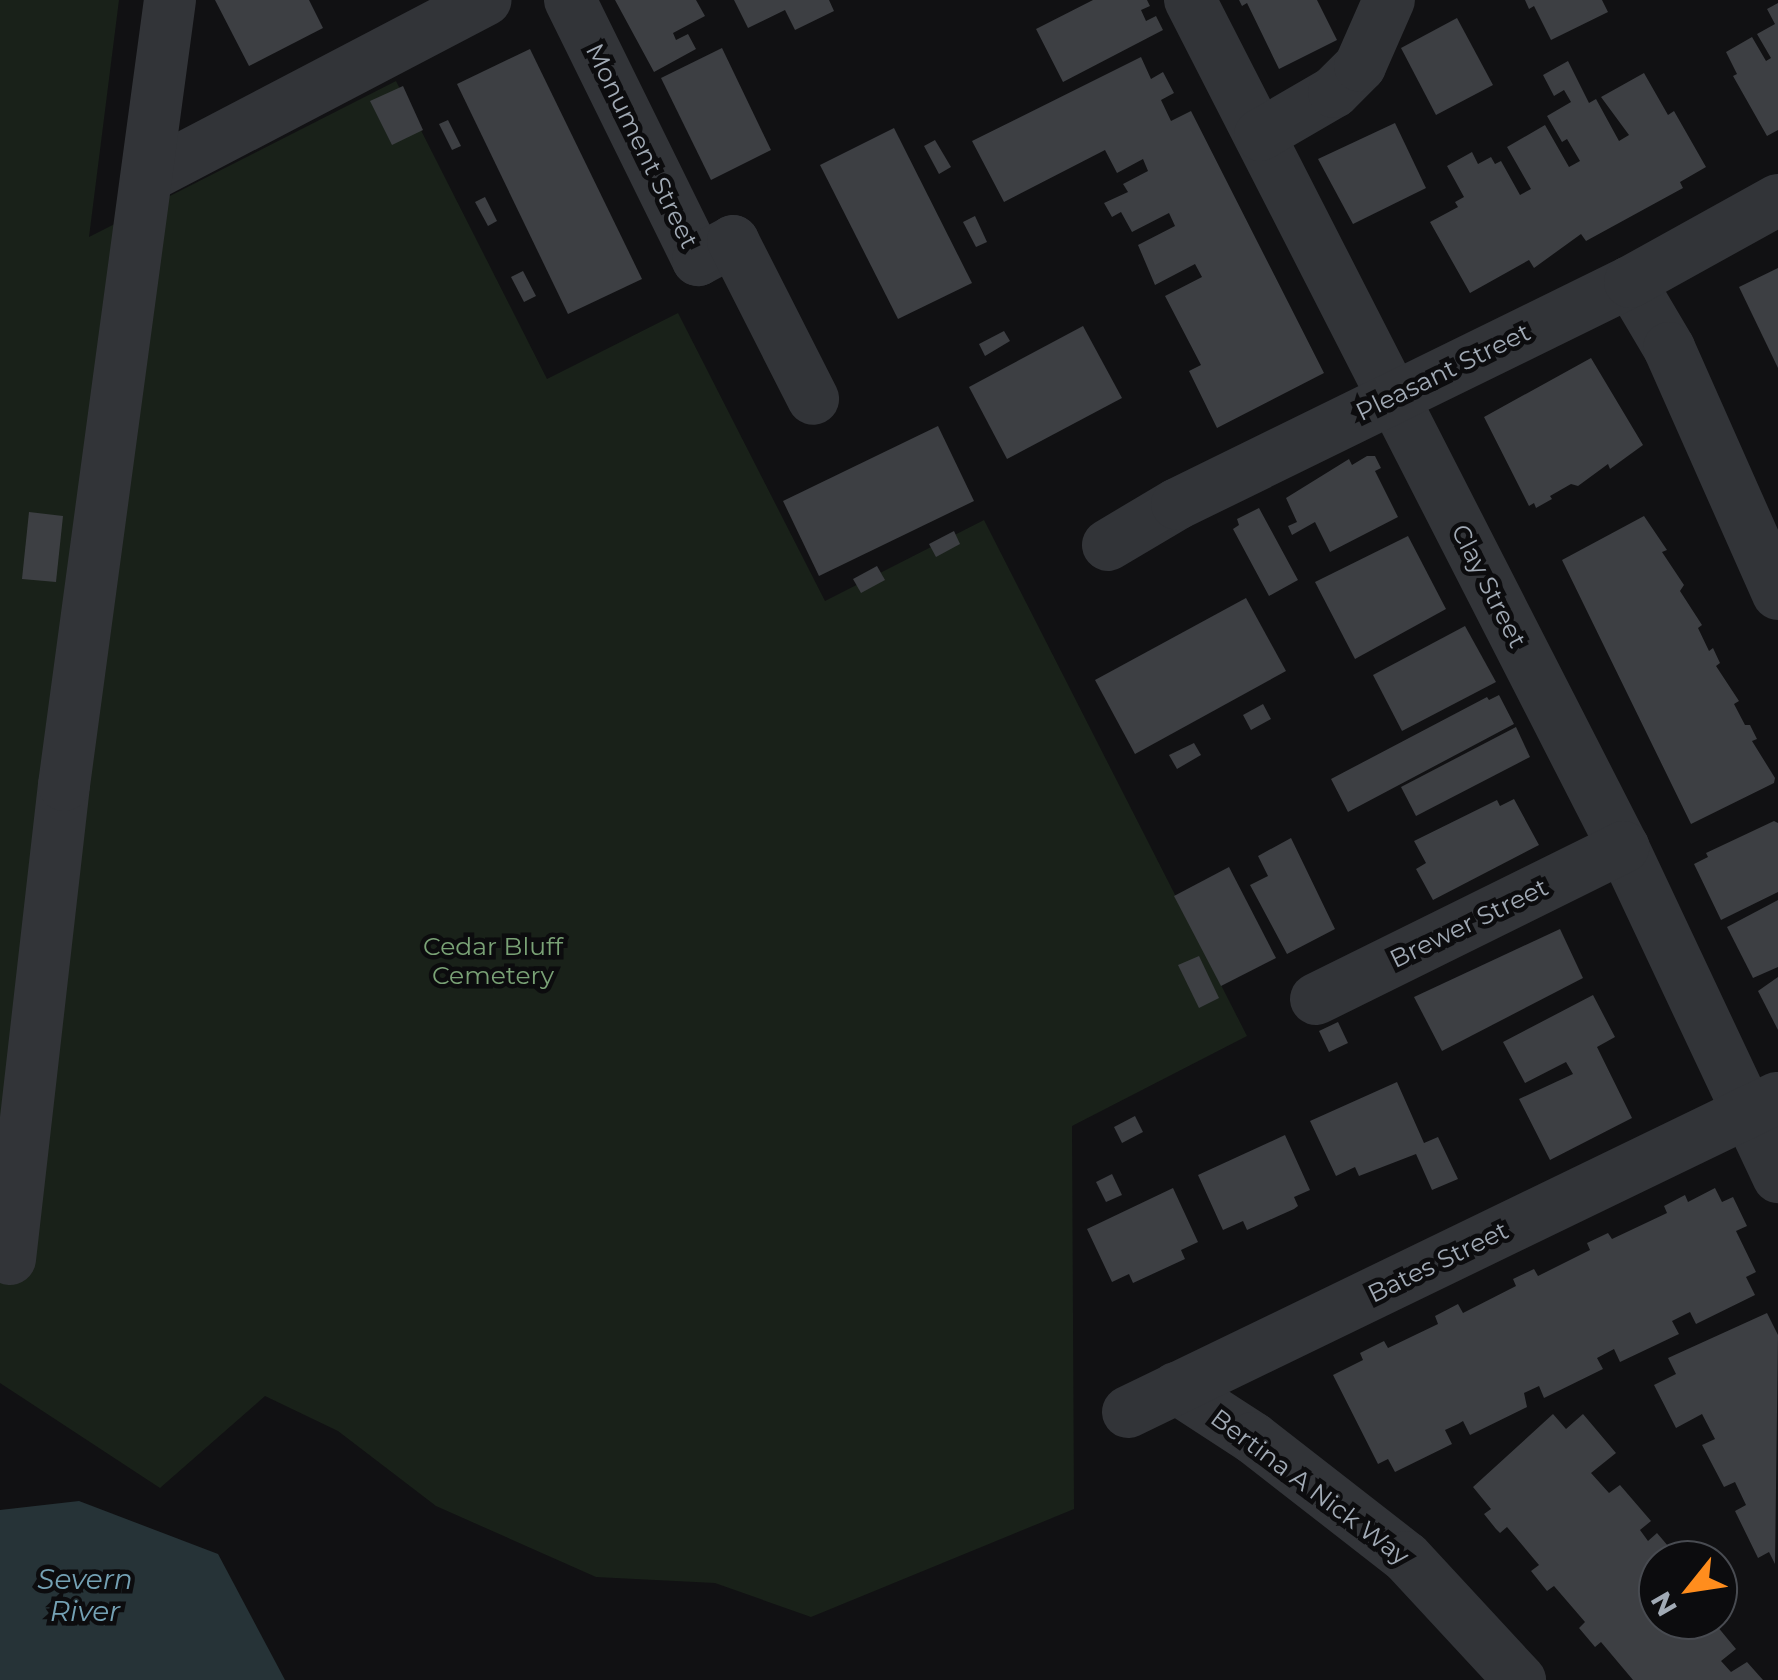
<!DOCTYPE html>
<style>
body{margin:0}
#map{position:relative;width:1778px;height:1680px;overflow:hidden;background:#111113;font-family:Montserrat,sans-serif}
div>[style]{position:absolute}
.green>*{inset:0;background:#192119}
.water>*{inset:0;background:#263337}
.building>*{inset:0;background:#3d3f43}
.minor>*{height:52px;margin:-26px;padding:0 26px;transform-origin:26px;border-radius:26px;background:#323438}
span{translate:-50% -50%;white-space:nowrap;text-align:center;line-height:1.15;-webkit-text-stroke:9px #0c0c0e;paint-order:stroke}
.street-label{font-size:25px;color:#a1aab5}
.park-label{font-size:25px;color:#7aa276}
.water-label{font-size:28px;color:#74a1b4;font-style:italic}
.north{position:absolute;left:1638px;top:1540px;width:100px;height:100px;box-sizing:border-box;background:#0c0c0e;border:2px solid #484b51;border-radius:50%;rotate:240deg;font-size:28px;font-weight:700;line-height:40px;text-align:center;color:#a1aab5}
.north::after{content:'';display:block;margin:auto;width:35px;height:45px;background:#ff8d1d;clip-path:polygon(50% 0,100% 100%,50% 72%,0 100%)}
</style>
<div id="map">
<div class="green">
<div style="clip-path:polygon(0 0,119px 0,89px 237px,396px 81px,547px 379px,678px 313px,825px 601px,984px 520px,1247px 1036px,1072px 1126px,1074px 1509px,811px 1617px,715px 1583px,596px 1577px,436px 1506px,338px 1431px,265px 1396px,160px 1488px,0 1383px)"></div>
</div>
<div class="water">
<div style="clip-path:polygon(79px 1501px,218px 1554px,285px 1680px,0 1680px,0 1510px)"></div>
</div>
<div class="building">
<div style="clip-path:polygon(215px 0,309px 0,323px 28px,249px 66px)"></div>
<div style="clip-path:polygon(615px 0,696px 0,705px 16px,673px 33px,676px 40px,688px 34px,696px 49px,654px 72px)"></div>
<div style="clip-path:polygon(734px 0,829px 0,834px 11px,795px 30px,785px 10px,748px 28px)"></div>
<div style="clip-path:polygon(1093px 0,1147px 0,1150px 6px,1141px 10px,1146px 21px,1156px 16px,1163px 30px,1063px 82px,1036px 29px)"></div>
<div style="clip-path:polygon(1239px 0,1317px 0,1337px 40px,1279px 69px,1247px 3px,1242px 6px)"></div>
<div style="clip-path:polygon(1525px 0,1602px 0,1608px 12px,1551px 40px,1534px 6px,1529px 9px)"></div>
<div style="clip-path:polygon(1778px 3px,1778px 130px,1767px 136px,1733px 76px,1737px 74px,1726px 52px,1752px 37px,1766px 61px,1771px 58px,1757px 34px,1775px 24px,1767px 9px)"></div>
<div style="clip-path:polygon(1457px 18px,1493px 85px,1436px 115px,1401px 48px)"></div>
<div style="clip-path:polygon(722px 48px,771px 150px,711px 180px,661px 78px)"></div>
<div style="clip-path:polygon(530px 49px,642px 279px,568px 314px,457px 84px)"></div>
<div style="clip-path:polygon(1141px 57px,1151px 79px,1163px 72px,1174px 93px,1161px 100px,1171px 121px,1191px 111px,1324px 373px,1217px 428px,1189px 371px,1201px 365px,1165px 296px,1202px 277px,1195px 264px,1155px 285px,1138px 245px,1175px 226px,1169px 213px,1132px 232px,1121px 212px,1112px 217px,1104px 203px,1128px 192px,1123px 184px,1148px 171px,1143px 159px,1117px 173px,1105px 150px,1004px 202px,972px 141px)"></div>
<div style="clip-path:polygon(1568px 61px,1589px 103px,1596px 99px,1619px 141px,1629px 135px,1601px 97px,1644px 73px,1668px 115px,1674px 111px,1706px 167px,1680px 182px,1683px 188px,1586px 241px,1581px 234px,1534px 268px,1529px 260px,1470px 293px,1430px 222px,1458px 207px,1455px 202px,1464px 197px,1447px 166px,1472px 152px,1478px 164px,1491px 157px,1495px 164px,1501px 161px,1520px 195px,1531px 189px,1507px 147px,1545px 125px,1569px 167px,1580px 161px,1567px 139px,1562px 142px,1547px 116px,1571px 102px,1564px 90px,1554px 96px,1543px 75px)"></div>
<div style="clip-path:polygon(403px 86px,423px 130px,392px 145px,370px 101px)"></div>
<div style="clip-path:polygon(448px 120px,461px 146px,452px 150px,439px 124px)"></div>
<div style="clip-path:polygon(1395px 123px,1426px 188px,1353px 224px,1318px 159px)"></div>
<div style="clip-path:polygon(894px 128px,972px 283px,898px 319px,820px 165px)"></div>
<div style="clip-path:polygon(935px 140px,951px 167px,939px 174px,924px 146px)"></div>
<div style="clip-path:polygon(485px 197px,497px 221px,488px 226px,475px 202px)"></div>
<div style="clip-path:polygon(975px 216px,987px 242px,976px 247px,963px 222px)"></div>
<div style="clip-path:polygon(1778px 268px,1778px 368px,1739px 287px)"></div>
<div style="clip-path:polygon(523px 271px,536px 296px,524px 302px,511px 277px)"></div>
<div style="clip-path:polygon(1083px 326px,1122px 398px,1007px 459px,969px 387px)"></div>
<div style="clip-path:polygon(1004px 331px,1010px 341px,985px 356px,979px 344px)"></div>
<div style="clip-path:polygon(1591px 358px,1643px 445px,1610px 469px,1608px 464px,1578px 486px,1571px 484px,1550px 496px,1552px 499px,1536px 508px,1534px 503px,1529px 506px,1484px 417px)"></div>
<div style="clip-path:polygon(938px 426px,974px 501px,819px 576px,783px 501px)"></div>
<div style="clip-path:polygon(1367px 456px,1375px 456px,1381px 468px,1375px 471px,1398px 517px,1330px 552px,1315px 522px,1292px 535px,1288px 526px,1297px 522px,1286px 498px,1349px 459px,1352px 465px)"></div>
<div style="clip-path:polygon(1259px 508px,1298px 580px,1269px 596px,1233px 529px,1239px 525px,1237px 519px)"></div>
<div style="clip-path:polygon(29px 512px,63px 516px,56px 582px,22px 579px)"></div>
<div style="clip-path:polygon(1644px 516px,1667px 550px,1662px 552px,1684px 585px,1680px 591px,1702px 625px,1698px 628px,1709px 651px,1713px 648px,1720px 663px,1716px 666px,1739px 701px,1734px 704px,1745px 725px,1750px 725px,1757px 739px,1752px 741px,1775px 778px,1774px 783px,1691px 824px,1562px 560px)"></div>
<div style="clip-path:polygon(954px 531px,960px 544px,936px 557px,929px 544px)"></div>
<div style="clip-path:polygon(1408px 536px,1446px 609px,1355px 659px,1315px 582px)"></div>
<div style="clip-path:polygon(877px 566px,885px 580px,861px 593px,853px 579px)"></div>
<div style="clip-path:polygon(1246px 598px,1286px 671px,1135px 754px,1095px 680px)"></div>
<div style="clip-path:polygon(1465px 626px,1496px 682px,1402px 731px,1373px 675px)"></div>
<div style="clip-path:polygon(1499px 695px,1514px 724px,1348px 812px,1331px 779px,1487px 697px,1489px 700px)"></div>
<div style="clip-path:polygon(1263px 704px,1271px 719px,1251px 730px,1243px 715px)"></div>
<div style="clip-path:polygon(1516px 727px,1530px 757px,1416px 816px,1401px 787px)"></div>
<div style="clip-path:polygon(1194px 743px,1201px 755px,1177px 769px,1169px 755px)"></div>
<div style="clip-path:polygon(1514px 799px,1539px 845px,1433px 900px,1416px 869px,1426px 863px,1414px 841px,1497px 800px,1500px 806px)"></div>
<div style="clip-path:polygon(1774px 821px,1778px 823px,1778px 892px,1721px 920px,1694px 864px,1708px 857px,1706px 853px)"></div>
<div style="clip-path:polygon(1291px 838px,1335px 929px,1287px 954px,1250px 885px,1268px 876px,1258px 856px)"></div>
<div style="clip-path:polygon(1229px 867px,1276px 958px,1221px 986px,1174px 896px)"></div>
<div style="clip-path:polygon(1778px 900px,1778px 967px,1753px 978px,1727px 927px)"></div>
<div style="clip-path:polygon(1560px 929px,1583px 978px,1442px 1051px,1414px 997px)"></div>
<div style="clip-path:polygon(1199px 956px,1219px 998px,1199px 1008px,1178px 965px)"></div>
<div style="clip-path:polygon(1778px 977px,1778px 1030px,1758px 991px)"></div>
<div style="clip-path:polygon(1593px 995px,1615px 1037px,1597px 1047px,1632px 1118px,1550px 1160px,1519px 1099px,1573px 1074px,1566px 1062px,1525px 1083px,1503px 1042px)"></div>
<div style="clip-path:polygon(1338px 1022px,1348px 1043px,1329px 1052px,1319px 1031px)"></div>
<div style="clip-path:polygon(1397px 1082px,1424px 1143px,1438px 1137px,1458px 1179px,1432px 1190px,1416px 1154px,1359px 1176px,1355px 1167px,1336px 1176px,1310px 1121px)"></div>
<div style="clip-path:polygon(1135px 1116px,1143px 1132px,1122px 1143px,1114px 1127px)"></div>
<div style="clip-path:polygon(1285px 1135px,1310px 1190px,1294px 1197px,1298px 1206px,1294px 1209px,1247px 1230px,1243px 1221px,1223px 1230px,1198px 1175px)"></div>
<div style="clip-path:polygon(1112px 1174px,1122px 1195px,1106px 1202px,1096px 1182px)"></div>
<div style="clip-path:polygon(1173px 1188px,1198px 1242px,1181px 1250px,1185px 1259px,1133px 1283px,1129px 1274px,1112px 1282px,1087px 1229px)"></div>
<div style="clip-path:polygon(1715px 1188px,1722px 1202px,1733px 1197px,1747px 1226px,1736px 1231px,1756px 1272px,1746px 1277px,1755px 1295px,1696px 1324px,1690px 1312px,1672px 1321px,1679px 1334px,1620px 1362px,1614px 1349px,1597px 1358px,1603px 1369px,1544px 1398px,1539px 1386px,1524px 1393px,1527px 1407px,1470px 1435px,1463px 1421px,1458px 1424px,1445px 1430px,1452px 1444px,1395px 1472px,1388px 1459px,1378px 1464px,1333px 1375px,1363px 1360px,1360px 1353px,1384px 1341px,1388px 1348px,1438px 1324px,1435px 1316px,1458px 1304px,1463px 1313px,1516px 1286px,1513px 1279px,1534px 1269px,1538px 1276px,1590px 1250px,1587px 1243px,1608px 1233px,1612px 1239px,1667px 1213px,1664px 1206px,1685px 1195px,1688px 1202px)"></div>
<div style="clip-path:polygon(1767px 1313px,1778px 1335px,1775px 1564px,1769px 1552px,1758px 1558px,1735px 1511px,1746px 1505px,1735px 1482px,1724px 1487px,1702px 1445px,1715px 1439px,1702px 1414px,1676px 1428px,1654px 1385px,1676px 1374px,1668px 1358px)"></div>
<div style="clip-path:polygon(1553px 1414px,1566px 1429px,1583px 1414px,1616px 1453px,1591px 1473px,1609px 1493px,1620px 1485px,1651px 1521px,1640px 1530px,1648px 1541px,1657px 1533px,1680px 1560px,1658px 1560px,1658px 1620px,1712px 1620px,1736px 1649px,1721px 1661px,1731px 1672px,1747px 1662px,1763px 1680px,1633px 1680px,1601px 1642px,1595px 1647px,1579px 1628px,1585px 1622px,1554px 1586px,1547px 1591px,1531px 1571px,1539px 1565px,1507px 1527px,1500px 1533px,1496px 1529px,1484px 1514px,1491px 1509px,1473px 1487px)"></div>
</div>
<div class="minor">
<div style="left:570px;top:0;width:290px;rotate:63.8deg"></div>
<div style="left:698px;top:260px;width:40px;rotate:-28deg"></div>
<div style="left:733px;top:241px;width:177px;rotate:63.1deg"></div>
<div style="left:1190px;top:0;width:951px;rotate:62.92deg"></div>
<div style="left:1623px;top:847px;width:365px;rotate:64.8deg"></div>
<div style="left:1260px;top:135px;width:86px;rotate:-30.2deg"></div>
<div style="left:1334px;top:92px;width:37px;rotate:-45deg"></div>
<div style="left:1360px;top:66px;width:72px;rotate:-66.3deg"></div>
<div style="left:147px;top:177px;width:382px;rotate:-27.6deg"></div>
<div style="left:1630px;top:282px;width:77px;rotate:59.4deg"></div>
<div style="left:1669px;top:348px;width:269px;rotate:66.1deg"></div>
<div style="left:1108px;top:545px;width:80px;rotate:-30.7deg"></div>
<div style="left:1177px;top:504px;width:504px;rotate:-26.11deg"></div>
<div style="left:1630px;top:282px;width:169px;rotate:-29deg"></div>
<div style="left:1316px;top:999px;width:343px;rotate:-26.3deg"></div>
<div style="left:10px;top:1259px;width:477px;rotate:-83.5deg"></div>
<div style="left:64px;top:785px;width:792px;rotate:-82.31deg"></div>
<div style="left:1176px;top:1388px;width:92px;rotate:33deg"></div>
<div style="left:1253px;top:1438px;width:194px;rotate:37.9deg"></div>
<div style="left:1406px;top:1557px;width:168px;rotate:47.2deg"></div>
<div style="left:1128px;top:1412px;width:721px;rotate:-25.82deg"></div>
</div>
<div class="street-label">
<span style="left:642px;top:146px;rotate:64deg">Monument Street</span>
<span style="left:1443px;top:372px;rotate:-26deg">Pleasant Street</span>
<span style="left:1489px;top:586px;rotate:63deg">Clay Street</span>
<span style="left:1469px;top:923px;rotate:-26deg">Brewer Street</span>
<span style="left:1438px;top:1262px;rotate:-26deg">Bates Street</span>
<span style="left:1310px;top:1487px;rotate:37deg">Bertina A Nick Way</span>
</div>
<div class="park-label">
<span style="left:493px;top:961px">Cedar Bluff<br>Cemetery</span>
</div>
<div class="water-label">
<span style="left:85px;top:1595px">Severn<br>River</span>
</div>
<div class="north">N</div>
</div>
